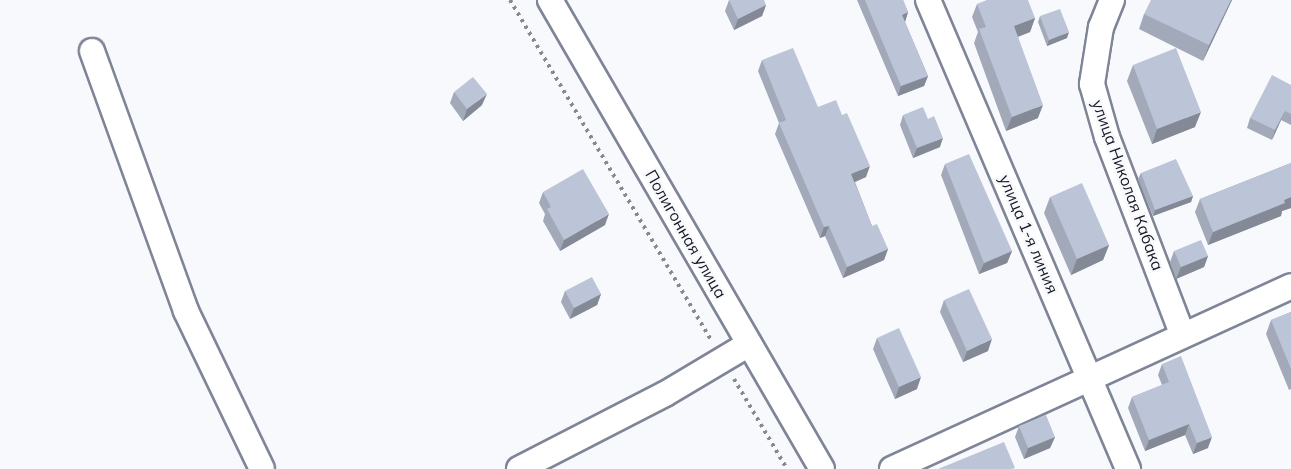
<!DOCTYPE html>
<meta charset="utf-8">
<style>
body{margin:0}
#map{position:relative;width:1291px;height:469px;overflow:hidden;background:#f8f9fd;font-family:Mulish,sans-serif}
div>[style]{position:absolute}
.path>*{height:4px;margin-top:-2px;transform-origin:0;background:repeating-linear-gradient(90deg,#87898f 0 3px,transparent 0 7.5px)}
.roads{filter:drop-shadow(2px 0 #7e8597) drop-shadow(-2px 0 #7e8597) drop-shadow(0 2px #7e8597) drop-shadow(0 -2px #7e8597)}
.minor>*{height:24px;margin:-12px;padding:0 12px;transform-origin:12px;border-radius:12px;background:#fff}
.wall>*{inset:0;background:#a2a9b9}
.shaded-wall>*{inset:0;background:#848996}
.building>*{inset:0;background:#bcc4d7}
span{translate:-50% -50%;white-space:nowrap;text-align:center;line-height:1.15;-webkit-text-stroke:5px #f8f9fd;paint-order:stroke}
.street-label{font-size:16px;color:#161920}
</style>
<div id="map">
<div class="path">
<div style="left:510px;top:0;width:397px;rotate:59.4deg"></div>
<div style="left:734px;top:379px;width:104px;rotate:59.5deg"></div>
</div>
<div class="roads">
<div class="minor">
<div style="left:550px;top:0;width:542px;rotate:59.89deg"></div>
<div style="left:928px;top:0;width:510px;rotate:66.9deg"></div>
<div style="left:1112px;top:0;width:29px;rotate:112deg"></div>
<div style="left:1101px;top:27px;width:58px;rotate:99deg"></div>
<div style="left:1092px;top:84px;width:55px;rotate:74.2deg"></div>
<div style="left:1107px;top:137px;width:210px;rotate:69.1deg"></div>
<div style="left:92px;top:51px;width:276px;rotate:70.1deg"></div>
<div style="left:186px;top:311px;width:175px;rotate:64.3deg"></div>
<div style="left:519px;top:469px;width:164px;rotate:-27.2deg"></div>
<div style="left:665px;top:394px;width:98px;rotate:-30.8deg"></div>
<div style="left:892px;top:469px;width:439px;rotate:-24.6deg"></div>
</div>
</div>
<div class="wall">
<div style="clip-path:polygon(729px 0,766px 5px,762px 16px,734px 30px,725px 11px)"></div>
<div style="clip-path:polygon(857px 0,903px 0,908px 12px,905px 22px,928px 76px,924px 86px,898px 96px)"></div>
<div style="clip-path:polygon(1232px 0,1203px 61px,1139px 29px,1144px 14px)"></div>
<div style="clip-path:polygon(977px 4px,1035px 18px,1030px 32px,1018px 37px,1038px 118px,1006px 131px,974px 43px,978px 32px,972px 17px)"></div>
<div style="clip-path:polygon(1040px 16px,1067px 38px,1047px 46px,1038px 22px)"></div>
<div style="clip-path:polygon(762px 60px,818px 107px,866px 177px,855px 182px,872px 226px,888px 249px,884px 260px,843px 278px,825px 236px,820px 238px,775px 134px,779px 123px,758px 71px)"></div>
<div style="clip-path:polygon(1133px 65px,1195px 127px,1152px 144px,1127px 81px)"></div>
<div style="clip-path:polygon(1291px 85px,1291px 125px,1281px 120px,1272px 140px,1247px 128px,1250px 118px)"></div>
<div style="clip-path:polygon(454px 92px,482px 105px,463px 121px,450px 103px)"></div>
<div style="clip-path:polygon(903px 115px,940px 147px,913px 158px,900px 125px)"></div>
<div style="clip-path:polygon(1291px 163px,1291px 208px,1282px 211px,1281px 216px,1208px 245px,1195px 212px,1200px 199px)"></div>
<div style="clip-path:polygon(945px 164px,1012px 251px,1007px 263px,979px 274px,941px 175px)"></div>
<div style="clip-path:polygon(1141px 173px,1193px 196px,1191px 202px,1153px 216px,1138px 179px)"></div>
<div style="clip-path:polygon(543px 192px,605px 225px,560px 251px,543px 221px,545px 214px,539px 203px)"></div>
<div style="clip-path:polygon(1050px 197px,1109px 245px,1103px 260px,1071px 275px,1044px 213px)"></div>
<div style="clip-path:polygon(1174px 251px,1208px 256px,1204px 267px,1176px 279px,1170px 262px)"></div>
<div style="clip-path:polygon(565px 291px,601px 294px,597px 305px,570px 319px,561px 302px)"></div>
<div style="clip-path:polygon(944px 300px,988px 351px,963px 362px,940px 312px)"></div>
<div style="clip-path:polygon(1291px 312px,1291px 389px,1289px 390px,1266px 334px,1271px 320px)"></div>
<div style="clip-path:polygon(877px 338px,917px 389px,895px 399px,873px 349px)"></div>
<div style="clip-path:polygon(1162px 364px,1208px 448px,1193px 454px,1185px 435px,1145px 451px,1128px 408px,1132px 397px,1162px 385px,1158px 375px)"></div>
<div style="clip-path:polygon(1019px 426px,1055px 437px,1050px 448px,1024px 459px,1015px 437px)"></div>
</div>
<div class="shaded-wall">
<div style="clip-path:polygon(1231px 0,1232px 0,1203px 61px,1209px 45px)"></div>
<div style="clip-path:polygon(766px 5px,762px 16px,734px 30px,738px 19px)"></div>
<div style="clip-path:polygon(908px 12px,905px 22px,902px 15px)"></div>
<div style="clip-path:polygon(1035px 18px,1030px 32px,1009px 40px,1014px 26px)"></div>
<div style="clip-path:polygon(1069px 32px,1067px 38px,1047px 46px,1049px 40px)"></div>
<div style="clip-path:polygon(928px 76px,924px 86px,898px 96px,901px 86px)"></div>
<div style="clip-path:polygon(487px 94px,482px 105px,463px 121px,467px 109px)"></div>
<div style="clip-path:polygon(1043px 105px,1038px 118px,1006px 131px,1012px 117px)"></div>
<div style="clip-path:polygon(1285px 111px,1281px 120px,1272px 140px,1275px 130px)"></div>
<div style="clip-path:polygon(1201px 112px,1195px 127px,1152px 144px,1157px 129px)"></div>
<div style="clip-path:polygon(943px 138px,940px 147px,913px 158px,917px 148px)"></div>
<div style="clip-path:polygon(870px 166px,866px 177px,848px 185px,851px 174px)"></div>
<div style="clip-path:polygon(1193px 196px,1191px 202px,1153px 216px,1155px 210px)"></div>
<div style="clip-path:polygon(1291px 197px,1291px 208px,1282px 211px,1281px 216px,1208px 245px,1213px 232px)"></div>
<div style="clip-path:polygon(609px 214px,605px 225px,560px 251px,564px 240px)"></div>
<div style="clip-path:polygon(829px 226px,825px 236px,820px 238px,824px 227px)"></div>
<div style="clip-path:polygon(1109px 245px,1103px 260px,1071px 275px,1077px 259px)"></div>
<div style="clip-path:polygon(888px 249px,884px 260px,843px 278px,847px 267px)"></div>
<div style="clip-path:polygon(1012px 251px,1007px 263px,979px 274px,984px 263px)"></div>
<div style="clip-path:polygon(1208px 256px,1204px 267px,1176px 279px,1181px 267px)"></div>
<div style="clip-path:polygon(601px 294px,597px 305px,570px 319px,574px 308px)"></div>
<div style="clip-path:polygon(992px 339px,988px 351px,963px 362px,967px 351px)"></div>
<div style="clip-path:polygon(921px 377px,917px 389px,895px 399px,899px 387px)"></div>
<div style="clip-path:polygon(1189px 424px,1185px 435px,1145px 451px,1149px 440px)"></div>
<div style="clip-path:polygon(1055px 437px,1050px 448px,1024px 459px,1028px 448px)"></div>
<div style="clip-path:polygon(1212px 437px,1208px 448px,1193px 454px,1197px 443px)"></div>
</div>
<div class="building">
<div style="clip-path:polygon(729px 0,764px 0,766px 5px,738px 19px)"></div>
<div style="clip-path:polygon(865px 0,903px 0,908px 12px,902px 15px,928px 76px,901px 86px)"></div>
<div style="clip-path:polygon(987px 0,1028px 0,1035px 18px,1014px 26px,1043px 105px,1012px 117px,979px 29px,986px 27px,977px 4px)"></div>
<div style="clip-path:polygon(1151px 0,1231px 0,1209px 45px,1144px 14px)"></div>
<div style="clip-path:polygon(1060px 9px,1069px 32px,1049px 40px,1040px 16px)"></div>
<div style="clip-path:polygon(793px 48px,818px 107px,836px 100px,842px 115px,847px 113px,870px 166px,851px 174px,872px 226px,877px 224px,888px 249px,847px 267px,829px 226px,824px 227px,779px 123px,786px 120px,762px 60px)"></div>
<div style="clip-path:polygon(1176px 48px,1201px 112px,1157px 129px,1133px 65px)"></div>
<div style="clip-path:polygon(1272px 75px,1291px 85px,1291px 114px,1285px 111px,1275px 130px,1250px 118px)"></div>
<div style="clip-path:polygon(473px 77px,487px 94px,467px 109px,454px 92px)"></div>
<div style="clip-path:polygon(923px 107px,928px 119px,934px 116px,943px 138px,917px 148px,903px 115px)"></div>
<div style="clip-path:polygon(969px 154px,1012px 251px,984px 263px,945px 164px)"></div>
<div style="clip-path:polygon(1176px 159px,1193px 196px,1155px 210px,1141px 173px)"></div>
<div style="clip-path:polygon(1291px 163px,1291px 197px,1284px 200px,1285px 203px,1213px 232px,1200px 199px)"></div>
<div style="clip-path:polygon(583px 169px,609px 214px,564px 240px,547px 209px,551px 207px,543px 192px)"></div>
<div style="clip-path:polygon(1082px 183px,1109px 245px,1077px 259px,1050px 197px)"></div>
<div style="clip-path:polygon(1201px 240px,1208px 256px,1181px 267px,1174px 251px)"></div>
<div style="clip-path:polygon(592px 277px,601px 294px,574px 308px,565px 291px)"></div>
<div style="clip-path:polygon(969px 289px,992px 339px,967px 351px,944px 300px)"></div>
<div style="clip-path:polygon(1291px 312px,1291px 369px,1271px 320px)"></div>
<div style="clip-path:polygon(899px 328px,921px 377px,899px 387px,877px 338px)"></div>
<div style="clip-path:polygon(1181px 356px,1212px 437px,1197px 443px,1189px 424px,1149px 440px,1132px 397px,1169px 382px,1162px 364px)"></div>
<div style="clip-path:polygon(1046px 415px,1055px 437px,1028px 448px,1019px 426px)"></div>
<div style="clip-path:polygon(1004px 442px,1015px 468px,1011px 469px,938px 469px)"></div>
</div>
<div class="street-label">
<span style="left:1128px;top:185px;rotate:70deg">улица Николая Кабака</span>
<span style="left:686px;top:234px;rotate:60deg">Полигонная улица</span>
<span style="left:1029px;top:234px;rotate:67deg">улица 1-я линия</span>
</div>
</div>
